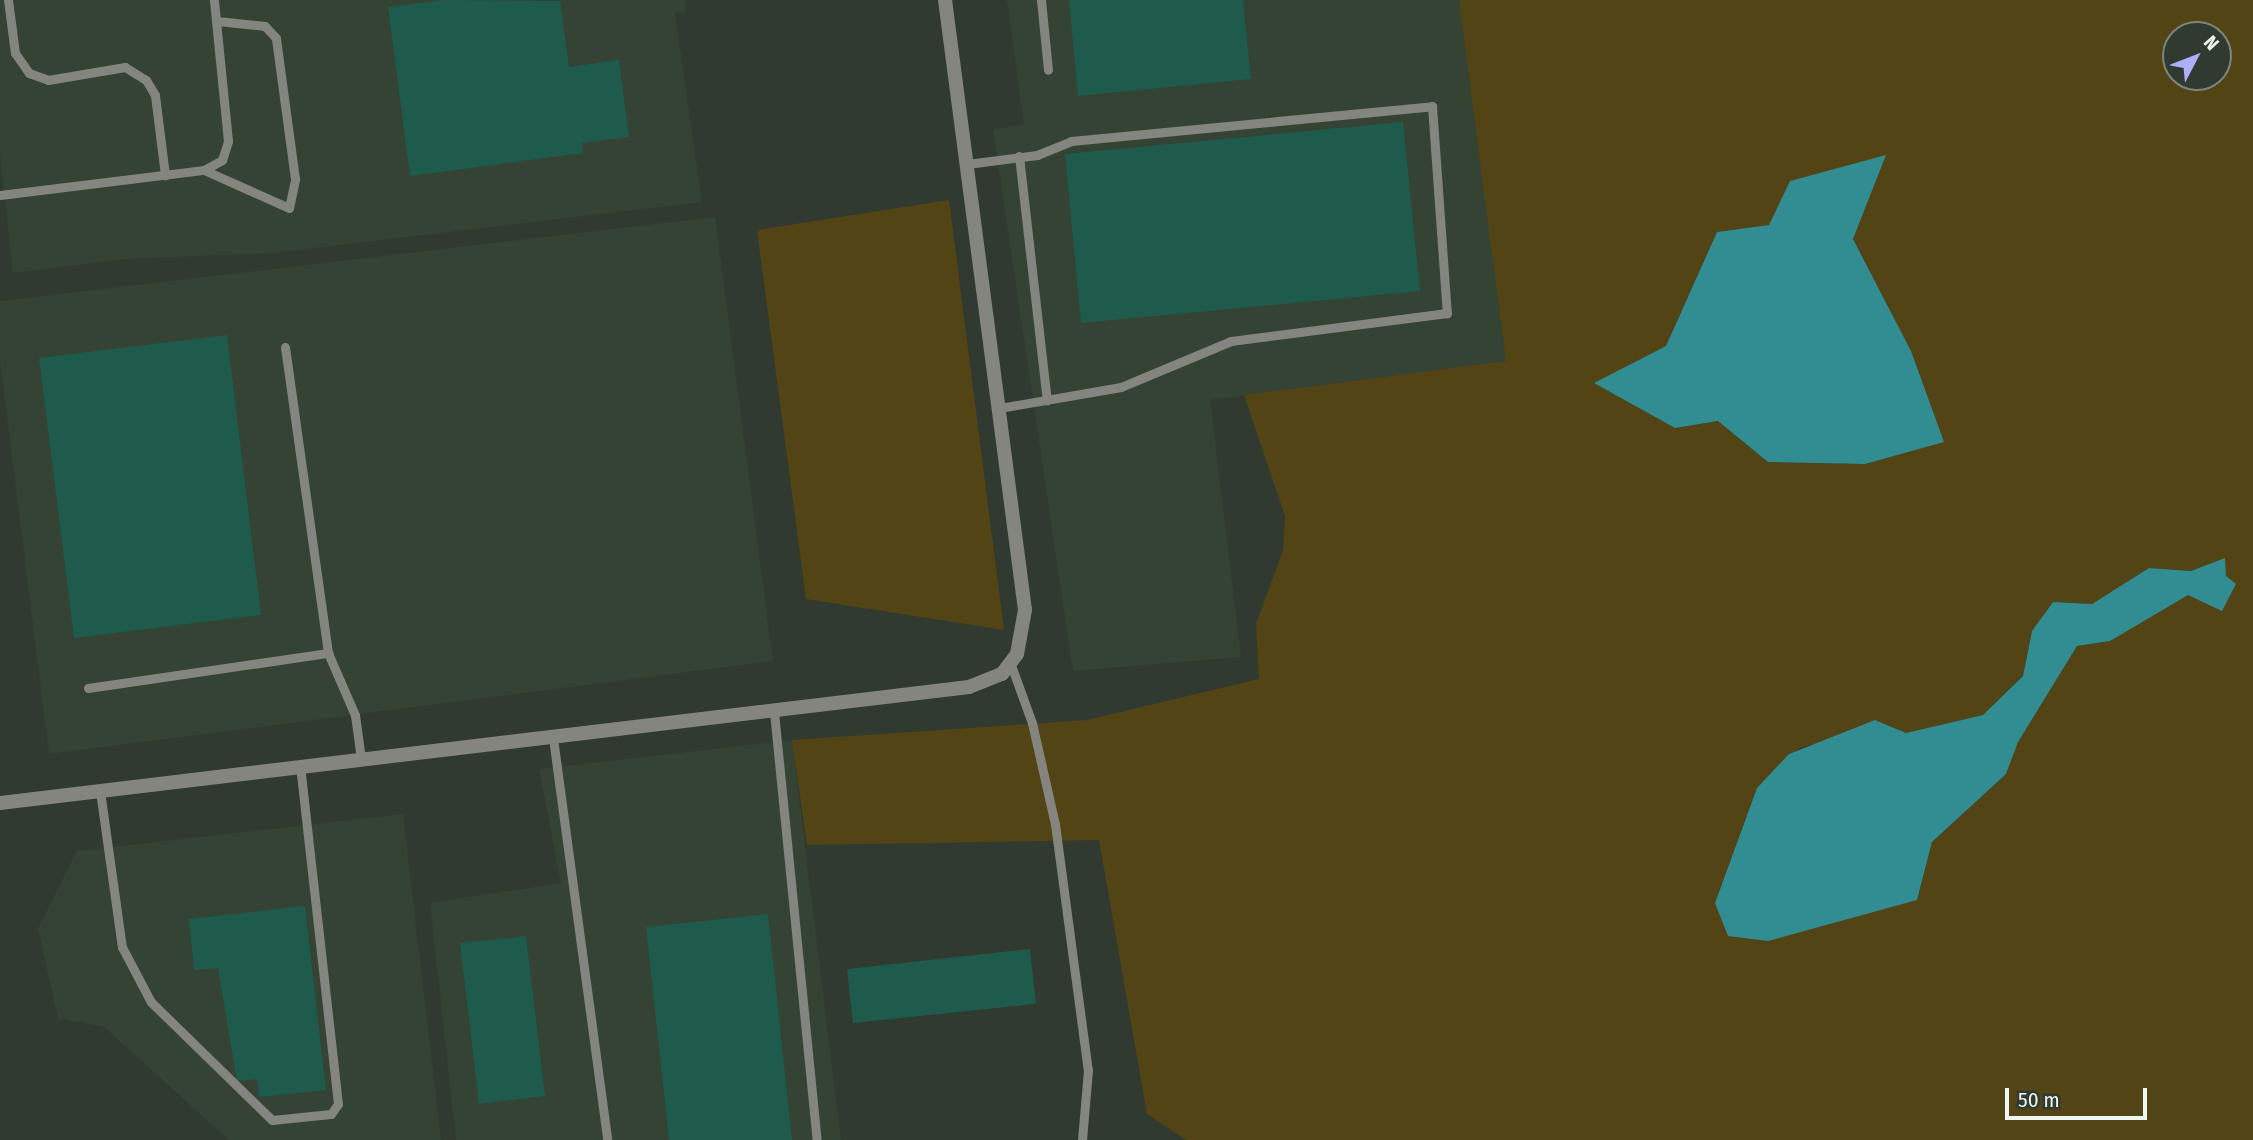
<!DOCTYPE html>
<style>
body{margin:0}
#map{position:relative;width:2253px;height:1140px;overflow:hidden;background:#303a30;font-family:"Fira Sans Condensed",sans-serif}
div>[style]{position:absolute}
.built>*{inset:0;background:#344334}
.green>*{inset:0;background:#534415}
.water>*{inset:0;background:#318d92}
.building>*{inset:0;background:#1e5b4c}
.service>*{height:9px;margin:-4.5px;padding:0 4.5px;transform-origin:4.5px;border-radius:4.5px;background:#84857f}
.minor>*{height:14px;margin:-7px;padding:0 7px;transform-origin:7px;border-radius:7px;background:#84857f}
span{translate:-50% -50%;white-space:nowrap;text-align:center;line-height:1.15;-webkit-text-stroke:5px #303a30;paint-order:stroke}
.north{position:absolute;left:2162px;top:21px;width:70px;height:70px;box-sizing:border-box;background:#303a30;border:2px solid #7c857c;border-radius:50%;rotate:48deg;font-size:19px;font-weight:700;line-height:28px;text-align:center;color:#eff6ef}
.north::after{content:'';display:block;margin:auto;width:24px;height:32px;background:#adaffb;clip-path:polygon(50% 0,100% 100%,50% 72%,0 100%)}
.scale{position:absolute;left:2005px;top:1088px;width:142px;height:32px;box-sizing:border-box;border:4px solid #eff6ef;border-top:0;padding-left:9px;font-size:21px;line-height:24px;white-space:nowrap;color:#eff6ef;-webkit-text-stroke:5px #303a30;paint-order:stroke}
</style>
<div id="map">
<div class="built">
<div style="clip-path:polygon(0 0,685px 0,686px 11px,675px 13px,702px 202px,272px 253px,126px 259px,13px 273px,0 154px)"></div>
<div style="clip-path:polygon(1007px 0,1459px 0,1507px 361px,1210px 400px,1241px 657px,1073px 671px,993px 129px,1024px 125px)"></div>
<div style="clip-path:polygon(715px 217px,773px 661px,49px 754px,0 359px,0 301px)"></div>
<div style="clip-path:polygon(792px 740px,841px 1140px,456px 1140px,430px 903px,561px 883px,539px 769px)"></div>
<div style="clip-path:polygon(403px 814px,441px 1140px,229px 1140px,104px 1027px,58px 1018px,38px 929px,77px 851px)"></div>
</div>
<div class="green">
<div style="clip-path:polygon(evenodd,1459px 0,2253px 0,2253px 1140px,1186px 1140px,1147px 1114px,1099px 840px,807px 845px,792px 740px,1087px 720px,1259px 679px,1256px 624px,1283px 550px,1285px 516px,1244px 395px,1506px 361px,1459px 0,2176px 35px,2218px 35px,2218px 77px,2176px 77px,2176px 35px,1459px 0,1885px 156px,1853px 239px,1911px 351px,1943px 442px,1865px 464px,1768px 462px,1718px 421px,1675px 428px,1595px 383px,1666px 346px,1717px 232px,1769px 225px,1885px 156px,1459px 0,2224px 559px,2226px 576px,2140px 618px,2110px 641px,2077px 646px,2018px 742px,2006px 774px,1932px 842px,1917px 900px,1876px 908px,1715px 903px,1757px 788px,1799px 748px,1847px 736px,1875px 720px,1906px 733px,1983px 715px,2023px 675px,2032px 631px,2053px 602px,2092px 604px,2149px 568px,2191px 571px,2224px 559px)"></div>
<div style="clip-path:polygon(949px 200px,1004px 630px,806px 599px,757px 230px)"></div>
</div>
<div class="water">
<div style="clip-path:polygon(1886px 155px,1853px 239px,1911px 351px,1944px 442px,1865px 464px,1768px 462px,1718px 421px,1675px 428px,1594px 383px,1666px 346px,1717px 232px,1769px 225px,1790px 181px)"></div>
<div style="clip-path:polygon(2225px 558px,2226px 576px,2236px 584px,2222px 611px,2188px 595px,2110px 641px,2077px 646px,2018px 742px,2006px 774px,1932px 842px,1917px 900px,1768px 941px,1728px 936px,1715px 903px,1757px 788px,1789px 754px,1875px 720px,1906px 733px,1983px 715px,2023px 676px,2032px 631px,2053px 602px,2092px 604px,2149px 568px,2191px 571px)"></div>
</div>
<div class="building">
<div style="clip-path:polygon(444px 0,560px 1px,569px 67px,619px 60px,629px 137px,582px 143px,583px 153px,410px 176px,388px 7px)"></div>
<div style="clip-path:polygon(1069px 0,1243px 0,1251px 79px,1078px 96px)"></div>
<div style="clip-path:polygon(1403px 122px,1420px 291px,1081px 323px,1065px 154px)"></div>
<div style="clip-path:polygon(227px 335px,261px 615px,74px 638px,39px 358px)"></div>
<div style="clip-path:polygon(305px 906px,326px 1090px,259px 1097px,257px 1079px,237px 1081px,218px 968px,194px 970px,189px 919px)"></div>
<div style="clip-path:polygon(768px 914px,792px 1140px,669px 1140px,646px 927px)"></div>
<div style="clip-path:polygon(526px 936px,545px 1096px,479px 1104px,460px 943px)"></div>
<div style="clip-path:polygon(1030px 949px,1036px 1004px,853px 1023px,847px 969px)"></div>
</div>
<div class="service">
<div style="left:8px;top:0;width:53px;rotate:82.5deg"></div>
<div style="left:15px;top:53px;width:24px;rotate:55deg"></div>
<div style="left:29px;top:73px;width:20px;rotate:20deg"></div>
<div style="left:48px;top:80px;width:78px;rotate:-9.6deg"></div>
<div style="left:125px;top:67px;width:25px;rotate:32deg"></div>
<div style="left:146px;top:80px;width:17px;rotate:59deg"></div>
<div style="left:155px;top:95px;width:81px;rotate:82.9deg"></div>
<div style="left:1041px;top:0;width:70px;rotate:84.3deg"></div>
<div style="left:1019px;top:156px;width:246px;rotate:83.5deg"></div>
<div style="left:967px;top:164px;width:71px;rotate:-7.3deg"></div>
<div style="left:1037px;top:155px;width:37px;rotate:-22deg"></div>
<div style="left:1071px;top:141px;width:363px;rotate:-5.5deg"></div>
<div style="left:1432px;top:106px;width:208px;rotate:85.9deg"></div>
<div style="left:1447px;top:313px;width:218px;rotate:172.6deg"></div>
<div style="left:1231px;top:341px;width:119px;rotate:157.3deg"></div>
<div style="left:1121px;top:387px;width:124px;rotate:170.2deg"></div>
<div style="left:204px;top:170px;width:93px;rotate:24.1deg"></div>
<div style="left:289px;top:208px;width:30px;rotate:-78deg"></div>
<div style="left:295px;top:179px;width:142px;rotate:-97.7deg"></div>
<div style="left:276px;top:38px;width:16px;rotate:-133deg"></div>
<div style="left:265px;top:26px;width:48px;rotate:-174.1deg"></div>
<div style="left:0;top:195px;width:206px;rotate:-7deg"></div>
<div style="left:204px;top:170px;width:21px;rotate:-29deg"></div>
<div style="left:222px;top:160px;width:20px;rotate:-72deg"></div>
<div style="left:228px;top:141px;width:142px;rotate:-95.7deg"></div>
<div style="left:285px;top:347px;width:309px;rotate:82deg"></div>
<div style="left:328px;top:653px;width:68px;rotate:66.5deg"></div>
<div style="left:355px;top:715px;width:44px;rotate:82.2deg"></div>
<div style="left:1011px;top:665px;width:62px;rotate:70.1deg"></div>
<div style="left:1032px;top:723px;width:104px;rotate:77.2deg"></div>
<div style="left:1055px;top:824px;width:248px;rotate:82.4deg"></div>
<div style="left:1088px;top:1070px;width:70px;rotate:94.9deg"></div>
<div style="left:88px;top:688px;width:243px;rotate:-8.3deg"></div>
<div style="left:774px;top:712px;width:430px;rotate:84.3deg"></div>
<div style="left:553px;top:738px;width:406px;rotate:82.3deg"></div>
<div style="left:100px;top:791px;width:158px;rotate:82deg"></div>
<div style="left:122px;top:947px;width:62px;rotate:62.2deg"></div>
<div style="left:151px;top:1002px;width:169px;rotate:44.3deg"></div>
<div style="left:272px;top:1120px;width:59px;rotate:-5.8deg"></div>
<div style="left:331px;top:1114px;width:12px;rotate:-55deg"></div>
<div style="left:338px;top:1104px;width:340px;rotate:-96.4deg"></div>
</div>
<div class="minor">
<div style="left:0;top:803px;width:976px;rotate:-6.83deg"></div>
<div style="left:969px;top:687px;width:35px;rotate:-22deg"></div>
<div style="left:1002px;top:674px;width:25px;rotate:-53deg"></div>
<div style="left:1017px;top:654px;width:45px;rotate:-79.7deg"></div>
<div style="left:1025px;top:610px;width:615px;rotate:-97.47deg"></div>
</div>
<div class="north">N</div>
<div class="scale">50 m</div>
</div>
